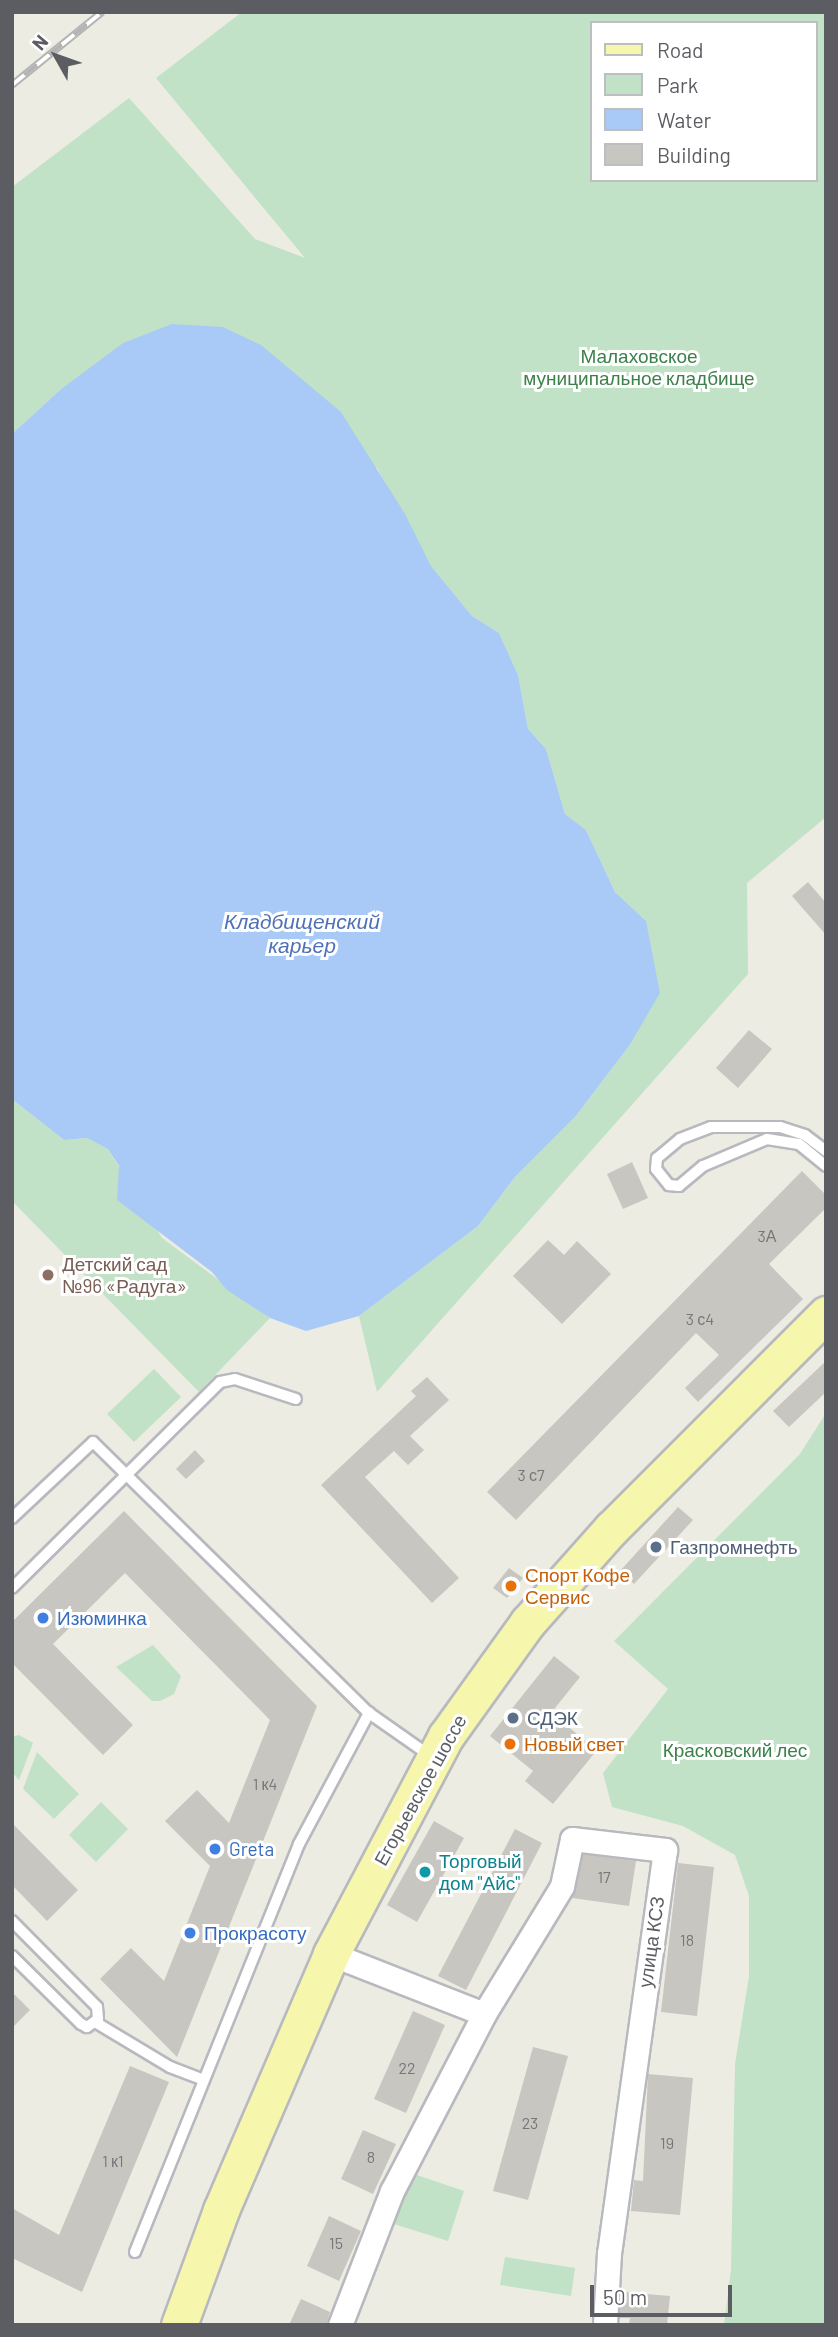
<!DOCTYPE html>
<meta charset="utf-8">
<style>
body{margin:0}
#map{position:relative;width:838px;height:2337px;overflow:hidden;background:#ecece3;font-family:Barlow,sans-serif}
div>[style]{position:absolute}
.green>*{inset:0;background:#c1e2c6}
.water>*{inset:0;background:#a9c9f7}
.building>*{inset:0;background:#c8c6c0}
.roads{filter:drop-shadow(2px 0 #b8b9be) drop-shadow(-2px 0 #b8b9be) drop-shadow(0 2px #b8b9be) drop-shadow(0 -2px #b8b9be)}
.service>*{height:10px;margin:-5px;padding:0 5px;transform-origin:5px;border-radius:5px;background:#fff}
.minor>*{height:23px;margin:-11.5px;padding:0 11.5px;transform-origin:11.5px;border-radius:11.5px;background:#fff}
.primary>*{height:35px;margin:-17.5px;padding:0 17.5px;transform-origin:17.5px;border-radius:17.5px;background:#f7f6ad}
.rail>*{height:8px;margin-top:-4px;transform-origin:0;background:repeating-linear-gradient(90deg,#fff 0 16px,#b3b4b4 0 32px);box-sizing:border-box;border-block:2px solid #b3b4b4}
.dots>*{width:19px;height:19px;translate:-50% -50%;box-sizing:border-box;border:4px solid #fff;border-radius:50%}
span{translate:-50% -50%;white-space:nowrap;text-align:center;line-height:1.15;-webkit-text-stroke:6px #fff;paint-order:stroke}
.number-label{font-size:16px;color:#76777a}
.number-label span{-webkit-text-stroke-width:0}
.park-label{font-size:19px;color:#3c804a}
.education-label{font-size:19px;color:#785e54}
.left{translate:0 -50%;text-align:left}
.service-label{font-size:19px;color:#4e5e75}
.food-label{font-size:19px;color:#c56008}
.shop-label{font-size:19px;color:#366cbe}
.street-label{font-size:19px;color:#5b5d62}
.culture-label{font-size:19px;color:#0d838f}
.water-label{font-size:21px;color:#4e71b7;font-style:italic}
.frame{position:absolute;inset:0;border:14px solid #5b5d62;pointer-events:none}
.legend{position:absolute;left:590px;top:21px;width:228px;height:161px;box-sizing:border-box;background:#fff;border:2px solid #bdbec0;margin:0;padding:9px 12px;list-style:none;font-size:21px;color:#5b5d62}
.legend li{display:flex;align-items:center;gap:14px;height:35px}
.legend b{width:35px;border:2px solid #bdbec0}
.north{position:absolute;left:21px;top:21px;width:70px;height:70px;-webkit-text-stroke:5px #fff;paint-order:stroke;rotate:310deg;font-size:19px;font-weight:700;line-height:28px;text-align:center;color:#5b5d62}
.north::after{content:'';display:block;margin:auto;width:24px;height:32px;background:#5b5d62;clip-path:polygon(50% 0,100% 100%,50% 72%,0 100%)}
.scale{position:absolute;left:590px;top:2285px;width:142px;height:32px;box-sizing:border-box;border:4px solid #5b5d62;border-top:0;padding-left:9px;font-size:21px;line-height:24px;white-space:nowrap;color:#5b5d62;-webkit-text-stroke:5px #fff;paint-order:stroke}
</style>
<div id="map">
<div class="green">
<div style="clip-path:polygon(evenodd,242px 12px,826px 12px,826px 817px,747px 883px,748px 974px,377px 1392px,359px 1316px,478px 1226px,515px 1177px,575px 1117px,629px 1046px,646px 921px,615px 892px,586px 830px,565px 814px,546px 749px,528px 729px,518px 675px,499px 633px,472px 616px,431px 566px,377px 468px,60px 390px,12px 434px,12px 187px,129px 98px,255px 239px,305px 258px,156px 78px,242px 12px,591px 23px,815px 23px,815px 180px,591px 180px,591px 23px)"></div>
<div style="clip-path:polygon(12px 1099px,64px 1140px,87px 1138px,108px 1149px,162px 1238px,270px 1318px,199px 1392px,12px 1201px)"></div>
<div style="clip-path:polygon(154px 1369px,181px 1397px,134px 1442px,107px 1414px)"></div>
<div style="clip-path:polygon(826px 1413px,826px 2325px,724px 2325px,731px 2270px,735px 2064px,749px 1976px,749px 1896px,735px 1855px,683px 1826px,612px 1807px,603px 1773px,668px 1689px,614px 1641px,800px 1454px)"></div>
<div style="clip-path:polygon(153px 1645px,181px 1676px,174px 1694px,160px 1701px,152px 1701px,116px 1667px)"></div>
<div style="clip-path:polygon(19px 1735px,33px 1743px,19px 1780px,12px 1772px,12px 1737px)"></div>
<div style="clip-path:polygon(37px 1752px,79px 1794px,54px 1819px,23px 1789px)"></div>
<div style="clip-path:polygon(101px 1802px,128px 1829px,96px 1862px,69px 1835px)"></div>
<div style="clip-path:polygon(411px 2173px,464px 2191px,448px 2241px,394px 2224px)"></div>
<div style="clip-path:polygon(505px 2257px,575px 2268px,571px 2296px,500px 2285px)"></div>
</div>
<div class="water">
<div style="clip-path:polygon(172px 324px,223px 327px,261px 345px,341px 412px,405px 514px,431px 566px,472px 616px,499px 633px,518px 675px,528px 729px,546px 749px,565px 814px,586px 830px,615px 892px,646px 921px,660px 993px,629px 1046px,575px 1117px,515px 1177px,478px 1226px,359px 1316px,306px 1331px,270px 1318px,227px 1290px,212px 1272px,117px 1200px,119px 1166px,108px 1149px,87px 1138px,64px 1140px,12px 1099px,12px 434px,60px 390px,123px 343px)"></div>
</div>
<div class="building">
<div style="clip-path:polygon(808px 882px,826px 903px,826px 935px,792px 896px)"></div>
<div style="clip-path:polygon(749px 1030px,772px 1049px,738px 1088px,716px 1068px)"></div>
<div style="clip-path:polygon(632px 1162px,648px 1198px,623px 1209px,607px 1174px)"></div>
<div style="clip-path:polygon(802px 1171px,826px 1195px,826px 1208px,769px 1264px,803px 1299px,698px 1402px,685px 1388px,719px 1355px,696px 1333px,516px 1520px,487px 1492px)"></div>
<div style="clip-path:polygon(548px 1240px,564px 1255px,577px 1241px,611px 1274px,562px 1324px,513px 1276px)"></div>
<div style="clip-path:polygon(826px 1361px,826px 1392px,789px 1427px,773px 1411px)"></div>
<div style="clip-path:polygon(427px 1377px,449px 1400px,410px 1436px,424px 1450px,408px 1465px,394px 1451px,365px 1477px,459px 1578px,432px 1603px,321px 1485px,416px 1396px,411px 1391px)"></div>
<div style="clip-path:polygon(195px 1450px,205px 1461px,186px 1479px,176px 1469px)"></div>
<div style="clip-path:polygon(678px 1507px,693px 1520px,634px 1584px,620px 1571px)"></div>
<div style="clip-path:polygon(124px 1511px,317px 1706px,177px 2057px,100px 1979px,131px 1948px,164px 1981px,210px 1866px,165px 1821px,197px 1790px,229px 1823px,270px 1720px,125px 1573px,53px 1644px,133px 1725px,103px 1755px,12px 1663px,12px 1622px)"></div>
<div style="clip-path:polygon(509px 1568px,523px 1578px,507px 1598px,493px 1588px)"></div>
<div style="clip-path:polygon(554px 1656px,580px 1677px,551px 1713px,597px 1750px,553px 1804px,525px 1781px,533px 1771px,490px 1736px)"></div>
<div style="clip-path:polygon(434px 1821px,464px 1838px,417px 1922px,387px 1905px)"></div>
<div style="clip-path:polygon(12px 1823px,78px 1890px,47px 1921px,12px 1885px)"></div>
<div style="clip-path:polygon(515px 1829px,542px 1843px,466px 1990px,438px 1976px)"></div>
<div style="clip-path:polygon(583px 1854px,636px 1861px,629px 1906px,572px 1898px)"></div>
<div style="clip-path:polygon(678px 1863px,714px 1867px,697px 2016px,661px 2012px)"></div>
<div style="clip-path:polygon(12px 1992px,30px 2010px,12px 2028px)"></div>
<div style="clip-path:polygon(413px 2011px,445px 2025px,406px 2113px,374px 2099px)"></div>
<div style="clip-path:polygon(533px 2047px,568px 2056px,528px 2200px,493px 2191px)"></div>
<div style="clip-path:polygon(130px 2066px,169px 2082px,82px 2292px,12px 2258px,12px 2208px,59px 2235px)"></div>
<div style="clip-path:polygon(648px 2074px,693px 2078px,680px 2215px,631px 2211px,634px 2180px,643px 2181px)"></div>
<div style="clip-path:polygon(363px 2130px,396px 2144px,373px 2194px,341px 2179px)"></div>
<div style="clip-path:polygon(329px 2216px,361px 2231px,339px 2281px,307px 2266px)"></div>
<div style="clip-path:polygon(621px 2292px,670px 2296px,667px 2325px,629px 2325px,630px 2318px,619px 2318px)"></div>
<div style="clip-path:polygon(301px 2299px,330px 2312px,326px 2325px,289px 2325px)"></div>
</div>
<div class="roads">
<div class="service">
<div style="left:826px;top:1151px;width:26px;rotate:-143deg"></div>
<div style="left:805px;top:1135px;width:26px;rotate:-162deg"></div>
<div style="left:780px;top:1127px;width:69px;rotate:180deg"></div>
<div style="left:711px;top:1127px;width:33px;rotate:159deg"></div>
<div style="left:680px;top:1139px;width:30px;rotate:140deg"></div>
<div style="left:657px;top:1158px;width:11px;rotate:95deg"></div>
<div style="left:656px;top:1169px;width:21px;rotate:51deg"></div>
<div style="left:669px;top:1185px;width:10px;rotate:6deg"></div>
<div style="left:679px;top:1186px;width:31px;rotate:-40deg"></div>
<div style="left:703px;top:1166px;width:69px;rotate:-22.9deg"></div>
<div style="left:767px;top:1139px;width:32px;rotate:9deg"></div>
<div style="left:799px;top:1144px;width:35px;rotate:39deg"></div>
<div style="left:12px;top:1518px;width:111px;rotate:-43.2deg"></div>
<div style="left:93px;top:1442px;width:387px;rotate:44.5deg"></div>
<div style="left:369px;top:1713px;width:73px;rotate:35deg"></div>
<div style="left:12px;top:1588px;width:293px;rotate:-44.7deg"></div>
<div style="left:220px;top:1382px;width:15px;rotate:-11deg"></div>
<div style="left:235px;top:1379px;width:64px;rotate:18.2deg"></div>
<div style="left:12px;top:1921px;width:121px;rotate:45.3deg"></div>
<div style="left:97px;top:2007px;width:12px;rotate:85deg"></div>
<div style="left:98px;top:2019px;width:14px;rotate:144deg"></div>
<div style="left:87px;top:2027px;width:7px;rotate:-153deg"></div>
<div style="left:81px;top:2024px;width:97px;rotate:-135.4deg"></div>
<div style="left:95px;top:2022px;width:87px;rotate:31deg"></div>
<div style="left:170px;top:2067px;width:34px;rotate:21deg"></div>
<div style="left:135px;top:2252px;width:440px;rotate:-68.1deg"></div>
<div style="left:299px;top:1844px;width:149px;rotate:-61.9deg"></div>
</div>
<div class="minor">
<div style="left:331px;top:1954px;width:164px;rotate:21.4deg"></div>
<div style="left:484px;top:2014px;width:150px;rotate:-58.6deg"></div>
<div style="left:562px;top:1886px;width:48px;rotate:-78deg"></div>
<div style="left:572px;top:1839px;width:94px;rotate:6.7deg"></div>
<div style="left:665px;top:1850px;width:407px;rotate:97.9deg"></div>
<div style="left:609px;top:2253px;width:72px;rotate:93.2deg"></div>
<div style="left:340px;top:2325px;width:144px;rotate:-68.8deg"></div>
<div style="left:392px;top:2191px;width:199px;rotate:-62.5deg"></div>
</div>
<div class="primary">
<div style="left:179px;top:2325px;width:122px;rotate:-69.9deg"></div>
<div style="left:221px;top:2210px;width:279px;rotate:-66.7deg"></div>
<div style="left:331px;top:1954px;width:246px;rotate:-62.2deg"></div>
<div style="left:446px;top:1736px;width:140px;rotate:-54.3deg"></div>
<div style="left:528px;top:1622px;width:125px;rotate:-48.3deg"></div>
<div style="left:611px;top:1529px;width:304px;rotate:-45deg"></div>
</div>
</div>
<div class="rail">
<div style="left:12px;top:85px;width:116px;rotate:-39deg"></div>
</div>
<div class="dots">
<div style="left:48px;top:1275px;background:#8d6e63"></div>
<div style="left:656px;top:1547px;background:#5c6f8a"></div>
<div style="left:511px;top:1586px;background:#e8710a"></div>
<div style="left:43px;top:1618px;background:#3f7fe0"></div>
<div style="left:513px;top:1718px;background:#5c6f8a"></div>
<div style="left:510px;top:1744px;background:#e8710a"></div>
<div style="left:215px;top:1849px;background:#3f7fe0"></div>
<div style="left:425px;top:1872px;background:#0f9aa8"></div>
<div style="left:190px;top:1933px;background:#3f7fe0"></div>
</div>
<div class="number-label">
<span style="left:767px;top:1236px">3А</span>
<span style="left:700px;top:1319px">3 с4</span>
<span style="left:531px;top:1475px">3 с7</span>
<span style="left:265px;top:1784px">1 к4</span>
<span style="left:604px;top:1877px">17</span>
<span style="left:687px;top:1940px">18</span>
<span style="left:407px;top:2068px">22</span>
<span style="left:530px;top:2123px">23</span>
<span style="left:667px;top:2143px">19</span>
<span style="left:371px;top:2157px">8</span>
<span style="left:113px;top:2161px">1 к1</span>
<span style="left:336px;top:2243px">15</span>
</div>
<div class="park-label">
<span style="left:639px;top:367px">Малаховское<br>муниципальное кладбище</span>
<span style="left:735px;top:1750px">Красковский лес</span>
</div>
<div class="education-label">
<span class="left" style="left:62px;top:1275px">Детский сад<br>№96 «Радуга»</span>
</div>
<div class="service-label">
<span class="left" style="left:670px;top:1547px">Газпромнефть</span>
<span class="left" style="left:527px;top:1718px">СДЭК</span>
</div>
<div class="food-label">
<span class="left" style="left:525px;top:1586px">Спорт Кофе<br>Сервис</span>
<span class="left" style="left:524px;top:1744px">Новый свет</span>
</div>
<div class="shop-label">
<span class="left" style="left:57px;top:1618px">Изюминка</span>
<span class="left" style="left:229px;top:1849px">Greta</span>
<span class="left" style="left:204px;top:1933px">Прокрасоту</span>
</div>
<div class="street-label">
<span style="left:420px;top:1790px;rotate:-61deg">Егорьевское шоссе</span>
<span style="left:651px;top:1942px;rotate:-82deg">улица КСЗ</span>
</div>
<div class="culture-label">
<span class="left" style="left:439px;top:1872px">Торговый<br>дом "Айс"</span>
</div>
<div class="water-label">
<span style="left:302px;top:933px">Кладбищенский<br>карьер</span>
</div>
<div class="frame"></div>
<ul class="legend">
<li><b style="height:9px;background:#f7f6ad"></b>Road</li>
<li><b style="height:19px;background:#c1e2c6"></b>Park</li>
<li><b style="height:19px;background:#a9c9f7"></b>Water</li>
<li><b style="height:19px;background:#c8c6c0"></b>Building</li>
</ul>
<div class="north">N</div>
<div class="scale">50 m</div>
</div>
